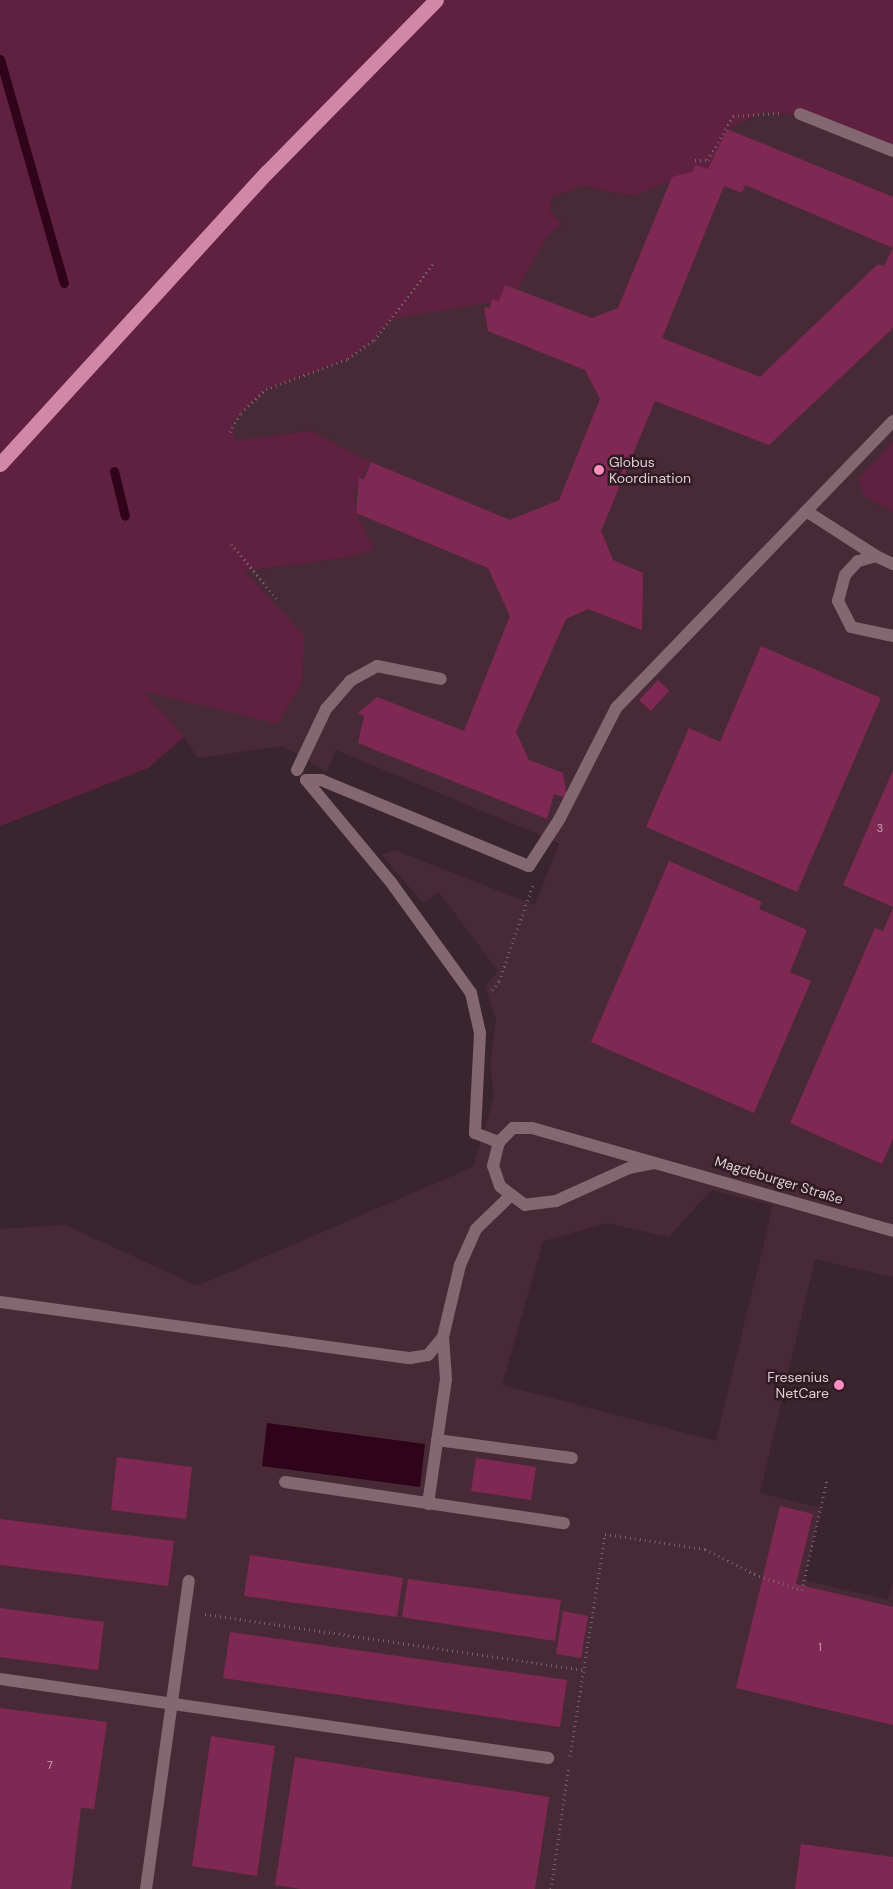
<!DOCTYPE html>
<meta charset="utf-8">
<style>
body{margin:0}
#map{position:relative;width:893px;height:1889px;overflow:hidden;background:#3a242d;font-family:"DM Sans",sans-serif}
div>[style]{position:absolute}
.built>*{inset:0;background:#482a37}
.green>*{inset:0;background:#5f213f}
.water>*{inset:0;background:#2f031a}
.stream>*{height:9px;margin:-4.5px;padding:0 4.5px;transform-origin:4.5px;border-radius:4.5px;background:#2f031a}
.building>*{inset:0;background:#802854}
.path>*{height:3px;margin-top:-1.5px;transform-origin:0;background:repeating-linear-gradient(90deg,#76626a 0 1px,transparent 0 5px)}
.lane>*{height:12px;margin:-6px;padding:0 6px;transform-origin:6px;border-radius:6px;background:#836872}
.street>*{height:12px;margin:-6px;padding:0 6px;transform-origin:6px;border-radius:6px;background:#836872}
.highway>*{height:15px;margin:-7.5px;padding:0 7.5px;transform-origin:7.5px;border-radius:7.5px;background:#d088a6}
.dots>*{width:14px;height:14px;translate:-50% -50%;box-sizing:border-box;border:2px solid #301a23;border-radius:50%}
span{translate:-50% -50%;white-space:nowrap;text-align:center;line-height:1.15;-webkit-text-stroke:5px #301a23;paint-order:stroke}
.number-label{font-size:11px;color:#c6a5b4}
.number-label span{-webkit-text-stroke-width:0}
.poi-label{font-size:14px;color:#decfd4}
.left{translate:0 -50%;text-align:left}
.right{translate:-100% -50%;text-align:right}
.street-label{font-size:14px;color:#decfd4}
</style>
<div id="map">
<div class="built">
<div style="clip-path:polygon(evenodd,762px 113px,800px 114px,893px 151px,893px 442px,859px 478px,864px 495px,893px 512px,893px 1277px,815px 1259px,760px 1493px,821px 1508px,804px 1580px,888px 1600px,893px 1582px,893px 1889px,0 1889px,0 1229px,66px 1225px,197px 1286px,473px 1167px,494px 1097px,490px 1064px,496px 1020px,485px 986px,498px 971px,439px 892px,423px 903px,382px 855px,395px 850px,535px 905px,559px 843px,336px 750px,326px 772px,283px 746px,198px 758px,184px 737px,148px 768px,0 826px,0 725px,304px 637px,245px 571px,350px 557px,374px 549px,356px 513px,354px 490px,371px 462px,311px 431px,235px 440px,232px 422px,266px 389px,374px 340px,390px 319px,492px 299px,505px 285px,517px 289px,547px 235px,561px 224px,550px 210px,553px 196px,583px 186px,634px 196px,695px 165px,708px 169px,727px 129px,762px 113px,711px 1190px,773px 1205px,716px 1441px,502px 1385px,543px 1241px,608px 1223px,669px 1237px,711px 1190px)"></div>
</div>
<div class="green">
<div style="clip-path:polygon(0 0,893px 0,893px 151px,800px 114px,762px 113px,727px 129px,708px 169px,695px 165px,692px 172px,634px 196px,583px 186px,553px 196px,550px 210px,561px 224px,547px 236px,517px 289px,505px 285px,499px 301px,391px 319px,374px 340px,348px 359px,266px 389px,232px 422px,235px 440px,311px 431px,371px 462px,354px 490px,356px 513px,374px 549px,350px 557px,245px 571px,304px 636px,302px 682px,277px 724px,143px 691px,184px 737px,148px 768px,0 826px)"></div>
<div style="clip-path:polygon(893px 442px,893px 512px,863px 495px,859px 478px)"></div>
</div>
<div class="water">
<div style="clip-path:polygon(267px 1423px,425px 1444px,420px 1487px,262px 1466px)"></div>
</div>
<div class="stream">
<div style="left:0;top:59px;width:233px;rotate:74.1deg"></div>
<div style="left:114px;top:471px;width:46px;rotate:76.3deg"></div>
</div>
<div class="building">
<div style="clip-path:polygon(evenodd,727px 129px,893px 197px,893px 328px,769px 445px,655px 401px,601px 531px,613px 560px,643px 573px,642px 630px,588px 609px,566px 619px,516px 732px,529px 760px,563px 773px,567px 798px,554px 794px,547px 819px,358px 743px,364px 716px,358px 713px,377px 697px,464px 731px,510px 616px,488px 568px,356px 513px,359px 478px,364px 479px,371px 462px,510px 520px,559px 500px,600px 399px,585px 370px,488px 331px,484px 307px,490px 308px,492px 299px,499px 301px,505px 285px,592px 318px,618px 308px,672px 177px,692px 172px,695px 165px,708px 169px,727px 129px,745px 185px,893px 248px,884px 266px,878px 264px,760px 377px,662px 338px,724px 186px,742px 193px,745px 185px)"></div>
<div style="clip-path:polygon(761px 646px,881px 698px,797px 892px,646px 827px,689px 728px,720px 742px)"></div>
<div style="clip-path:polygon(658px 680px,669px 691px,651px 711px,639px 700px)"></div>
<div style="clip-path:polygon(893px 770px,893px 907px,843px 885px)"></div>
<div style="clip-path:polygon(669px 861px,762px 902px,759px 909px,807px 930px,790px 972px,811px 981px,754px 1113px,591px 1042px)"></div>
<div style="clip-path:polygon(893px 908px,893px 1139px,882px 1164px,790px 1123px,875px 928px,883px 931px)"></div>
<div style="clip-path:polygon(117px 1457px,192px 1467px,186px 1519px,111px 1510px)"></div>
<div style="clip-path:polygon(476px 1458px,536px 1467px,531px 1500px,471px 1491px)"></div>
<div style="clip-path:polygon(780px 1506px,813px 1514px,796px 1584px,893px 1607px,893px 1725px,736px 1688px)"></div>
<div style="clip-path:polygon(0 1519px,174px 1541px,168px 1586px,0 1565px)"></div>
<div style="clip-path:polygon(250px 1555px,403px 1578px,397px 1617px,244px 1596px)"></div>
<div style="clip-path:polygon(408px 1579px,561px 1600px,555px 1641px,402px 1617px)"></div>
<div style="clip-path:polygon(0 1608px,104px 1622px,98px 1670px,0 1657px)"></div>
<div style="clip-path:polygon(563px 1611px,588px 1616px,581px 1658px,556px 1654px)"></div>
<div style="clip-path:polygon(230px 1632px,567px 1680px,560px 1727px,223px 1678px)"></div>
<div style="clip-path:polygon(0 1708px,107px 1722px,94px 1809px,81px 1808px,71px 1889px,0 1889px)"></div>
<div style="clip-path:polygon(211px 1736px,275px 1746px,257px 1876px,192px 1866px)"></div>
<div style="clip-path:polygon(295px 1757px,549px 1797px,535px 1889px,301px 1889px,275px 1885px)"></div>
<div style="clip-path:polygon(801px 1844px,893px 1857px,893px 1889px,795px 1889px)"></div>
</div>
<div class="path">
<div style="left:695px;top:160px;width:13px"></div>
<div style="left:708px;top:160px;width:51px;rotate:-60.4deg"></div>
<div style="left:733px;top:116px;width:47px;rotate:-3.7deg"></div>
<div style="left:230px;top:432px;width:22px;rotate:-60deg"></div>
<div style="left:241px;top:413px;width:35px;rotate:-44deg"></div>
<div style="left:266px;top:389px;width:87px;rotate:-20.1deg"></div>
<div style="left:348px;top:359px;width:32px;rotate:-36deg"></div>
<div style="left:374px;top:340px;width:96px;rotate:-52.2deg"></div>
<div style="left:231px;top:544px;width:75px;rotate:49.9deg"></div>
<div style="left:492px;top:990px;width:11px;rotate:-52deg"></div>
<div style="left:499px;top:981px;width:102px;rotate:-70.5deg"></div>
<div style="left:205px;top:1614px;width:381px;rotate:8.4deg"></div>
<div style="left:570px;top:1756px;width:225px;rotate:-81deg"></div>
<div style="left:605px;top:1534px;width:101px;rotate:8.5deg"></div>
<div style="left:705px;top:1549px;width:60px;rotate:26.6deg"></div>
<div style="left:759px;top:1576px;width:45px;rotate:18deg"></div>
<div style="left:802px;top:1590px;width:113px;rotate:-77.2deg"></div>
<div style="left:551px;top:1889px;width:124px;rotate:-81.7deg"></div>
</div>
<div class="lane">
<div style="left:800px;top:114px;width:100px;rotate:21.7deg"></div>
<div style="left:806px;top:511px;width:83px;rotate:32.7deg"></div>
<div style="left:297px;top:770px;width:68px;rotate:-64.6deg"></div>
<div style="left:326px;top:709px;width:37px;rotate:-49deg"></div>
<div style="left:350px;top:681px;width:31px;rotate:-29deg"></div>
<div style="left:377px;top:666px;width:65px;rotate:11.5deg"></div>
<div style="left:306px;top:780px;width:15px"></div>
<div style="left:321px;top:780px;width:225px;rotate:22.5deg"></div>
<div style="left:529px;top:866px;width:57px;rotate:-57.1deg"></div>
<div style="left:560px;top:818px;width:123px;rotate:-63deg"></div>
<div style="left:616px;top:708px;width:399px;rotate:-46deg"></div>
<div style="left:306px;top:780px;width:131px;rotate:50.3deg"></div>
<div style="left:390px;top:881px;width:138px;rotate:54.1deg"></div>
<div style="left:471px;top:993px;width:41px;rotate:77.3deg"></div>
<div style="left:480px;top:1033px;width:100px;rotate:92.9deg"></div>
<div style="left:475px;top:1133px;width:26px;rotate:21deg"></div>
<div style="left:0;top:1302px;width:414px;rotate:7.8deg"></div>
<div style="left:410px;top:1358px;width:18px;rotate:-9deg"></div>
<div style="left:428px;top:1355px;width:23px;rotate:-50deg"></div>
<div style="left:443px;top:1337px;width:74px;rotate:-76.7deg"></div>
<div style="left:460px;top:1265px;width:39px;rotate:-66deg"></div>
<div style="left:476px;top:1229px;width:47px;rotate:-44.1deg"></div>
<div style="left:437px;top:1440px;width:136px;rotate:7.6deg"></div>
<div style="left:285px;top:1482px;width:282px;rotate:8.4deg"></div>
<div style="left:428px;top:1504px;width:126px;rotate:-81.8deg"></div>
<div style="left:446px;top:1379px;width:42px;rotate:-94.1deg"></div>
<div style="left:0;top:1679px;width:554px;rotate:8.2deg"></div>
<div style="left:146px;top:1889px;width:311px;rotate:-82.1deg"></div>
</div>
<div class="street">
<div style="left:893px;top:564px;width:19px;rotate:-155deg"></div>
<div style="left:876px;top:556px;width:19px;rotate:164deg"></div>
<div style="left:858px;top:561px;width:19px;rotate:133deg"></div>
<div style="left:845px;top:575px;width:27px;rotate:105deg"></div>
<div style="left:838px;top:601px;width:29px;rotate:63deg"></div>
<div style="left:851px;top:627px;width:43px;rotate:12.1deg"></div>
<div style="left:654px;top:1163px;width:25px;rotate:169deg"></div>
<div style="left:629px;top:1168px;width:80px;rotate:155.7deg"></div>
<div style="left:556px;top:1201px;width:31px;rotate:173deg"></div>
<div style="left:525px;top:1205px;width:31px;rotate:-143deg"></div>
<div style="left:500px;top:1186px;width:21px;rotate:-109deg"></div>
<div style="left:493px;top:1166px;width:25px;rotate:-76deg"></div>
<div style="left:499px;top:1142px;width:20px;rotate:-45deg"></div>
<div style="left:513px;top:1128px;width:19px"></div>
<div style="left:532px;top:1128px;width:375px;rotate:15.9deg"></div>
</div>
<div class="highway">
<div style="left:0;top:464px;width:396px;rotate:-47.6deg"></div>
<div style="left:267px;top:172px;width:241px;rotate:-45.5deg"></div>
</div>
<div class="dots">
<div style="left:599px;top:470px;background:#fd8ebf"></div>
<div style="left:839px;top:1385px;background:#fd8ebf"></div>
</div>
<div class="number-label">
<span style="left:880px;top:828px">3</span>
<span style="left:820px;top:1647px">1</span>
<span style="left:50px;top:1765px">7</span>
</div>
<div class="poi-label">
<span class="left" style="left:609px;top:470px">Globus<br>Koordination</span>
<span class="right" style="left:829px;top:1385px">Fresenius<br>NetCare</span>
</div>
<div class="street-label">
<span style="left:779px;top:1180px;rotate:17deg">Magdeburger Straße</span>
</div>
</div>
